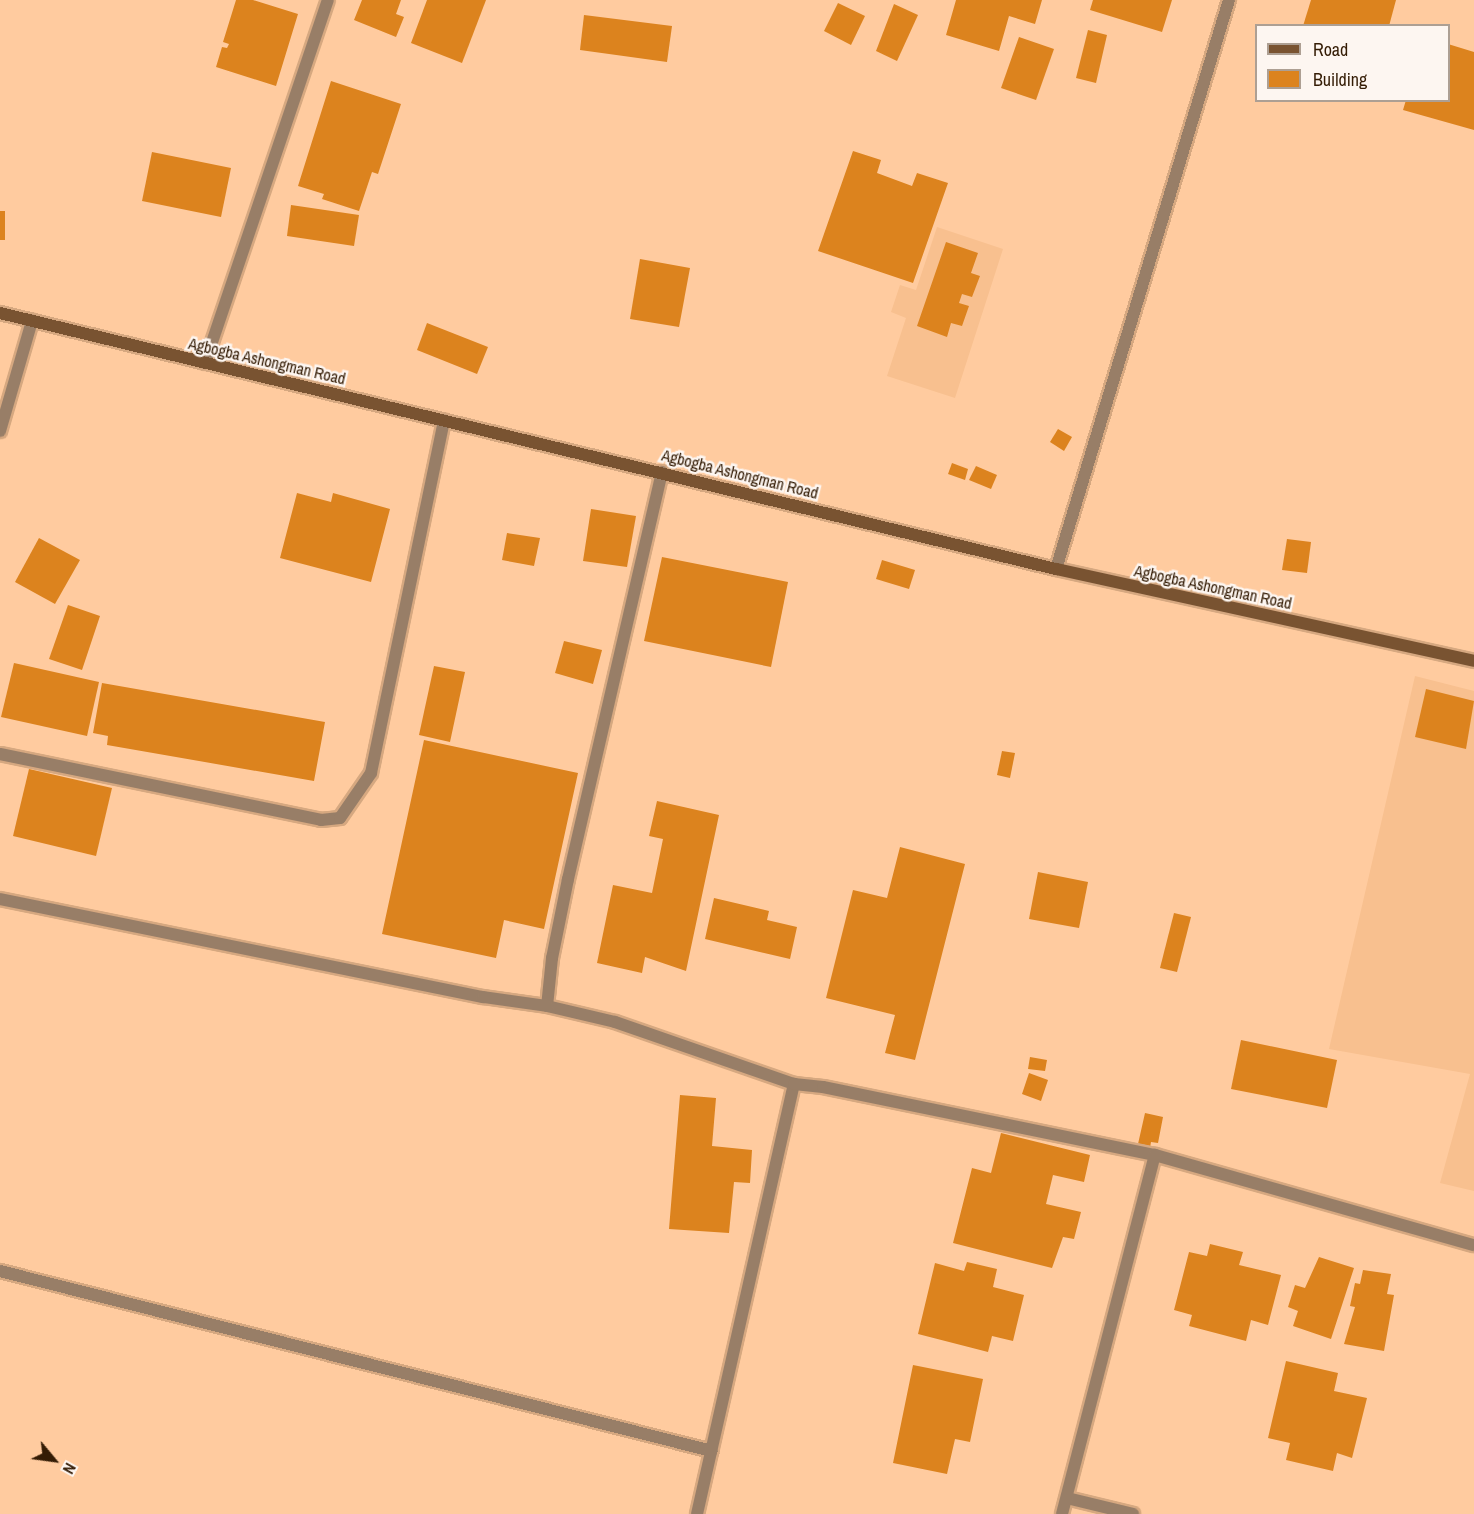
<!DOCTYPE html>
<style>
body{margin:0}
#map{position:relative;width:1474px;height:1514px;overflow:hidden;background:#ffcb9f;font-family:"Archivo Narrow",sans-serif}
div>[style]{position:absolute}
.built>*{inset:0;background:#f8c08f}
.building>*{inset:0;background:#dc831e}
.roads{filter:drop-shadow(2px 0 #d6a880) drop-shadow(-2px 0 #d6a880) drop-shadow(0 2px #d6a880) drop-shadow(0 -2px #d6a880)}
.lane>*{height:12px;margin:-6px;padding:0 6px;transform-origin:6px;border-radius:6px;background:#987e67}
.street>*{height:12px;margin:-6px;padding:0 6px;transform-origin:6px;border-radius:6px;background:#987e67}
.secondary>*{height:12px;margin:-6px;padding:0 6px;transform-origin:6px;border-radius:6px;background:#795331}
span{translate:-50% -50%;white-space:nowrap;text-align:center;line-height:1.15;-webkit-text-stroke:5px #fdf6f1;paint-order:stroke}
.street-label{font-size:16px;color:#341c05}
.legend{position:absolute;left:1255px;top:24px;width:195px;height:78px;box-sizing:border-box;background:#fdf6f1;border:2px solid #ad9f93;margin:0;padding:8px 10px;list-style:none;font-size:18px;color:#341c05}
.legend li{display:flex;align-items:center;gap:12px;height:30px}
.legend b{width:30px;border:2px solid #ad9f93}
.north{position:absolute;left:24px;top:1430px;width:60px;height:60px;-webkit-text-stroke:4px #fdf6f1;paint-order:stroke;rotate:119deg;font-size:16px;font-weight:700;line-height:24px;text-align:center;color:#341c05}
.north::after{content:'';display:block;margin:auto;width:21px;height:27px;background:#341c05;clip-path:polygon(50% 0,100% 100%,50% 72%,0 100%)}
</style>
<div id="map">
<div class="built">
<div style="clip-path:polygon(937px 227px,1003px 249px,955px 398px,887px 376px,906px 318px,891px 312px,900px 285px,916px 290px)"></div>
<div style="clip-path:polygon(1415px 676px,1474px 691px,1474px 1191px,1440px 1183px,1470px 1074px,1329px 1049px)"></div>
</div>
<div class="building">
<div style="clip-path:polygon(236px 0,253px 0,298px 14px,276px 86px,216px 67px,222px 47px,227px 48px,229px 44px,223px 42px)"></div>
<div style="clip-path:polygon(362px 0,401px 0,396px 14px,404px 17px,396px 37px,354px 20px)"></div>
<div style="clip-path:polygon(427px 0,486px 0,462px 63px,411px 43px)"></div>
<div style="clip-path:polygon(956px 0,1042px 0,1035px 24px,1009px 16px,999px 51px,946px 35px)"></div>
<div style="clip-path:polygon(1093px 0,1172px 0,1162px 32px,1090px 10px)"></div>
<div style="clip-path:polygon(1311px 0,1396px 0,1389px 26px,1303px 26px)"></div>
<div style="clip-path:polygon(838px 3px,865px 16px,851px 45px,824px 31px)"></div>
<div style="clip-path:polygon(894px 4px,918px 15px,897px 61px,876px 51px)"></div>
<div style="clip-path:polygon(584px 15px,672px 26px,667px 62px,580px 50px)"></div>
<div style="clip-path:polygon(1088px 30px,1107px 35px,1096px 83px,1076px 78px)"></div>
<div style="clip-path:polygon(1019px 37px,1054px 49px,1036px 100px,1001px 88px)"></div>
<div style="clip-path:polygon(1448px 44px,1474px 52px,1474px 130px,1403px 110px,1406px 100px,1448px 100px)"></div>
<div style="clip-path:polygon(331px 81px,401px 104px,378px 174px,372px 172px,359px 211px,322px 199px,324px 194px,298px 186px)"></div>
<div style="clip-path:polygon(853px 151px,881px 160px,877px 173px,912px 186px,917px 173px,948px 183px,913px 283px,818px 251px)"></div>
<div style="clip-path:polygon(152px 152px,231px 168px,221px 217px,142px 201px)"></div>
<div style="clip-path:polygon(291px 205px,359px 215px,354px 246px,287px 236px)"></div>
<div style="clip-path:polygon(0 211px,5px 211px,5px 240px,0 240px)"></div>
<div style="clip-path:polygon(946px 242px,978px 253px,971px 273px,980px 276px,972px 297px,962px 294px,959px 303px,969px 306px,962px 326px,951px 323px,947px 337px,917px 326px)"></div>
<div style="clip-path:polygon(640px 259px,690px 268px,679px 327px,630px 319px)"></div>
<div style="clip-path:polygon(427px 323px,488px 347px,477px 374px,417px 350px)"></div>
<div style="clip-path:polygon(1058px 429px,1072px 437px,1064px 451px,1050px 442px)"></div>
<div style="clip-path:polygon(952px 463px,968px 469px,965px 480px,948px 474px)"></div>
<div style="clip-path:polygon(976px 466px,997px 475px,991px 489px,969px 480px)"></div>
<div style="clip-path:polygon(297px 493px,331px 502px,333px 493px,390px 509px,371px 582px,280px 558px)"></div>
<div style="clip-path:polygon(591px 509px,636px 516px,627px 567px,583px 561px)"></div>
<div style="clip-path:polygon(507px 533px,540px 538px,534px 566px,502px 560px)"></div>
<div style="clip-path:polygon(39px 538px,80px 560px,55px 604px,15px 582px)"></div>
<div style="clip-path:polygon(1287px 539px,1311px 542px,1307px 573px,1282px 570px)"></div>
<div style="clip-path:polygon(662px 557px,788px 582px,771px 667px,644px 641px)"></div>
<div style="clip-path:polygon(882px 560px,915px 570px,909px 589px,876px 579px)"></div>
<div style="clip-path:polygon(68px 605px,100px 616px,82px 670px,49px 659px)"></div>
<div style="clip-path:polygon(564px 641px,602px 650px,593px 684px,555px 673px)"></div>
<div style="clip-path:polygon(14px 663px,99px 682px,87px 736px,1px 717px)"></div>
<div style="clip-path:polygon(434px 666px,465px 672px,450px 742px,419px 735px)"></div>
<div style="clip-path:polygon(102px 683px,325px 722px,314px 781px,107px 745px,108px 736px,93px 733px)"></div>
<div style="clip-path:polygon(1426px 689px,1474px 701px,1466px 749px,1415px 737px)"></div>
<div style="clip-path:polygon(424px 740px,578px 773px,544px 929px,504px 920px,496px 958px,382px 934px)"></div>
<div style="clip-path:polygon(1002px 751px,1015px 753px,1010px 778px,997px 775px)"></div>
<div style="clip-path:polygon(29px 769px,112px 788px,96px 856px,13px 836px)"></div>
<div style="clip-path:polygon(657px 801px,719px 815px,686px 971px,645px 957px,642px 973px,597px 963px,613px 885px,652px 893px,663px 839px,649px 836px)"></div>
<div style="clip-path:polygon(900px 847px,965px 864px,915px 1060px,885px 1053px,895px 1015px,826px 998px,853px 890px,887px 898px)"></div>
<div style="clip-path:polygon(1038px 872px,1088px 882px,1079px 928px,1029px 919px)"></div>
<div style="clip-path:polygon(714px 898px,769px 911px,767px 920px,797px 927px,790px 959px,705px 939px)"></div>
<div style="clip-path:polygon(1174px 913px,1191px 917px,1177px 972px,1160px 968px)"></div>
<div style="clip-path:polygon(1241px 1040px,1337px 1060px,1327px 1108px,1231px 1089px)"></div>
<div style="clip-path:polygon(1030px 1057px,1047px 1060px,1045px 1071px,1028px 1069px)"></div>
<div style="clip-path:polygon(1029px 1073px,1048px 1080px,1041px 1101px,1022px 1094px)"></div>
<div style="clip-path:polygon(680px 1095px,716px 1098px,712px 1146px,752px 1150px,750px 1183px,734px 1182px,729px 1233px,669px 1229px)"></div>
<div style="clip-path:polygon(1145px 1113px,1163px 1117px,1158px 1143px,1151px 1142px,1150px 1148px,1138px 1144px)"></div>
<div style="clip-path:polygon(1001px 1133px,1090px 1155px,1084px 1182px,1053px 1175px,1046px 1204px,1081px 1212px,1074px 1239px,1063px 1237px,1052px 1268px,953px 1243px,972px 1168px,991px 1173px)"></div>
<div style="clip-path:polygon(1210px 1244px,1243px 1252px,1239px 1265px,1281px 1275px,1268px 1325px,1251px 1320px,1246px 1341px,1189px 1326px,1192px 1315px,1174px 1310px,1189px 1252px,1207px 1256px)"></div>
<div style="clip-path:polygon(1319px 1257px,1354px 1268px,1331px 1339px,1293px 1326px,1298px 1311px,1288px 1307px,1295px 1285px,1305px 1288px)"></div>
<div style="clip-path:polygon(967px 1262px,997px 1269px,993px 1287px,1024px 1295px,1013px 1341px,992px 1336px,988px 1352px,918px 1334px,935px 1263px,964px 1271px)"></div>
<div style="clip-path:polygon(1363px 1270px,1391px 1274px,1387px 1294px,1394px 1295px,1384px 1351px,1344px 1344px,1355px 1307px,1350px 1306px,1355px 1283px,1360px 1284px)"></div>
<div style="clip-path:polygon(1286px 1361px,1338px 1373px,1334px 1391px,1367px 1398px,1352px 1458px,1337px 1453px,1333px 1471px,1286px 1460px,1290px 1443px,1268px 1438px)"></div>
<div style="clip-path:polygon(913px 1365px,983px 1379px,970px 1442px,955px 1439px,947px 1474px,893px 1463px)"></div>
</div>
<div class="roads">
<div class="lane">
<div style="left:0;top:754px;width:328px;rotate:11.6deg"></div>
<div style="left:321px;top:820px;width:19px;rotate:-6deg"></div>
<div style="left:340px;top:818px;width:55px;rotate:-55.4deg"></div>
<div style="left:371px;top:773px;width:360px;rotate:-78.3deg"></div>
</div>
<div class="street">
<div style="left:205px;top:363px;width:383px;rotate:-71.3deg"></div>
<div style="left:0;top:431px;width:115px;rotate:-73.8deg"></div>
<div style="left:662px;top:472px;width:418px;rotate:103deg"></div>
<div style="left:568px;top:879px;width:81px;rotate:101.4deg"></div>
<div style="left:552px;top:958px;width:48px;rotate:95.9deg"></div>
<div style="left:547px;top:1006px;width:70px;rotate:13.2deg"></div>
<div style="left:615px;top:1022px;width:189px;rotate:19.1deg"></div>
<div style="left:1056px;top:569px;width:595px;rotate:-73.09deg"></div>
<div style="left:0;top:899px;width:493px;rotate:11.5deg"></div>
<div style="left:483px;top:997px;width:65px;rotate:8deg"></div>
<div style="left:0;top:1271px;width:734px;rotate:14.19deg"></div>
<div style="left:1067px;top:1498px;width:68px;rotate:13.6deg"></div>
<div style="left:697px;top:1514px;width:441px;rotate:-77.3deg"></div>
<div style="left:794px;top:1084px;width:29px;rotate:6deg"></div>
<div style="left:823px;top:1087px;width:339px;rotate:11.6deg"></div>
<div style="left:1155px;top:1155px;width:331px;rotate:15.8deg"></div>
<div style="left:1062px;top:1514px;width:371px;rotate:-75.5deg"></div>
</div>
<div class="secondary">
<div style="left:0;top:313px;width:1087px;rotate:13.63deg"></div>
<div style="left:1056px;top:569px;width:428px;rotate:12.4deg"></div>
</div>
</div>
<div class="street-label">
<span style="left:267px;top:361px;rotate:13deg">Agbogba Ashongman Road</span>
<span style="left:740px;top:474px;rotate:14deg">Agbogba Ashongman Road</span>
<span style="left:1213px;top:587px;rotate:12deg">Agbogba Ashongman Road</span>
</div>
<ul class="legend">
<li><b style="height:8px;background:#795331"></b>Road</li>
<li><b style="height:16px;background:#dc831e"></b>Building</li>
</ul>
<div class="north">N</div>
</div>
